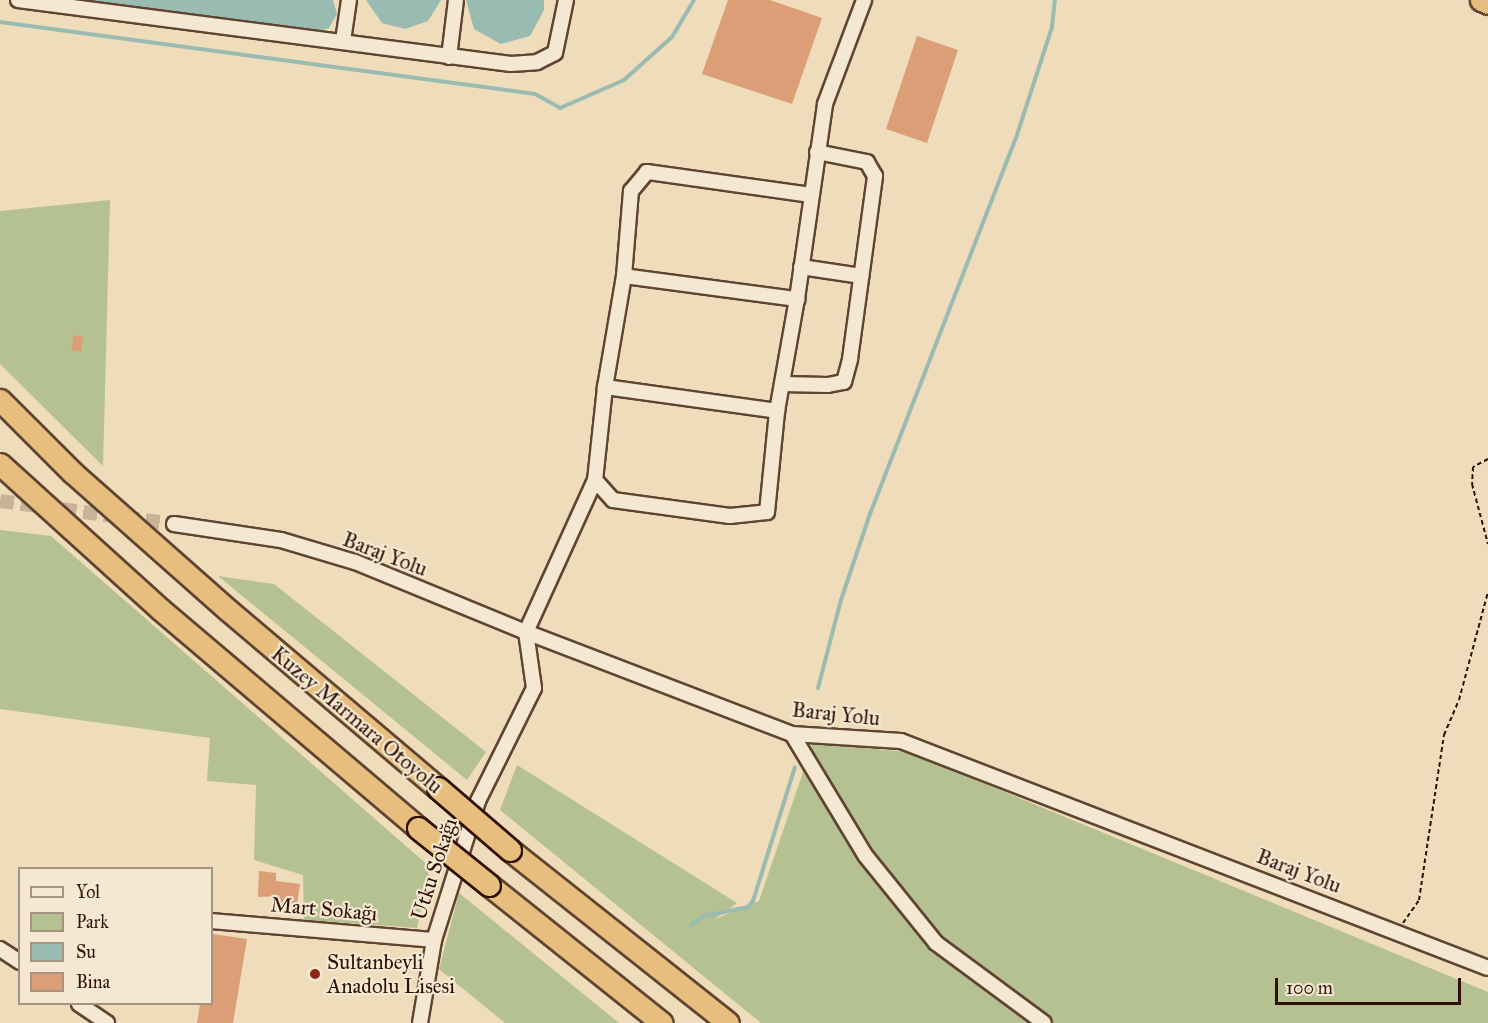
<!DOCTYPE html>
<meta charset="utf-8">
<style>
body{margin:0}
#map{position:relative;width:1488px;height:1023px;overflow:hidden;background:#eedcba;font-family:"IM FELL Great Primer",serif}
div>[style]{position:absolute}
.green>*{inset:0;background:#b6c191}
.water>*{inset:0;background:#99bbb2}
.stream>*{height:4px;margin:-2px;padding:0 2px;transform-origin:2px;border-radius:2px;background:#99bbb2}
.building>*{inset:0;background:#dc9e76}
.minor-tunnel>*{height:14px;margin-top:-7px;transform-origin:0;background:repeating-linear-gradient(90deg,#c8b396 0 14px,transparent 0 21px)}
.path>*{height:2px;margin-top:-1px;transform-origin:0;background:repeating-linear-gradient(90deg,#301105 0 4.5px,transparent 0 7.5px)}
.roads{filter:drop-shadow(2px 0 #604432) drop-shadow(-2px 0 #604432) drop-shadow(0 2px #604432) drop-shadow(0 -2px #604432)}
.minor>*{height:14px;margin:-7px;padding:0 7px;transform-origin:7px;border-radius:7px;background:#f4e8d2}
.highway>*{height:21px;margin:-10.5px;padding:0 10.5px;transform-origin:10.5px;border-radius:10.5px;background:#e7be7d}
.bridges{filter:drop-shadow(2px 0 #301105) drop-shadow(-2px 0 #301105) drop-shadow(0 2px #301105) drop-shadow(0 -2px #301105)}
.highway-bridge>*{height:21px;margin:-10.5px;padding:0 10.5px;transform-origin:10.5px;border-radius:10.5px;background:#e7be7d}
.dots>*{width:16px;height:16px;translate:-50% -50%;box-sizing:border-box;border:3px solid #f4e8d2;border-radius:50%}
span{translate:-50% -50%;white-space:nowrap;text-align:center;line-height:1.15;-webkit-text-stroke:4.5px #f4e8d2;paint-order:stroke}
.street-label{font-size:21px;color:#301105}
.poi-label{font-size:21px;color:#301105}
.left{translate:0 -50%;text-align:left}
.legend{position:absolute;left:18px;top:867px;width:195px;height:138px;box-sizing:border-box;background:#f4e8d2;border:2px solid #a69280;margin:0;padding:8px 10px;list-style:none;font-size:18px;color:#301105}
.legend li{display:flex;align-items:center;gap:12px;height:30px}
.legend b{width:30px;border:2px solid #a69280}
.scale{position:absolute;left:1275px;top:978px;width:186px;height:27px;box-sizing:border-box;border:3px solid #301105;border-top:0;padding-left:8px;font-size:18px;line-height:21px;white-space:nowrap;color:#301105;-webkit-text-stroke:4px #f4e8d2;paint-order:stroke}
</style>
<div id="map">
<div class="green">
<div style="clip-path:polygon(110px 200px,103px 466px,0 364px,0 211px)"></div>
<div style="clip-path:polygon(0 530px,51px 536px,430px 867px,417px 928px,304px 920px,303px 875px,254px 860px,256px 785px,207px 781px,210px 738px,0 709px)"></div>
<div style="clip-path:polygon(218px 576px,274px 584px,486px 752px,467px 780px)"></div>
<div style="clip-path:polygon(813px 743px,908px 752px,1488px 992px,1488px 1023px,761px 1023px,500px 810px,517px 765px,737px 903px,715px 919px,759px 901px)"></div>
<div style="clip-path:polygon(459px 893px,619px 1023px,505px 1023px,439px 969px)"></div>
</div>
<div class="water">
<div style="clip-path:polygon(52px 0,333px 0,337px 14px,329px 28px,314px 32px)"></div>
<div style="clip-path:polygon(366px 0,441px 0,428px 21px,405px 29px,382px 23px)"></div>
<div style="clip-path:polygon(466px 0,544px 0,544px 10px,530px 36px,501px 44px,474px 29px)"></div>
</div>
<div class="stream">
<div style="left:0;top:22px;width:540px;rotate:7.66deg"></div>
<div style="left:535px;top:94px;width:29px;rotate:29deg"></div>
<div style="left:560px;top:108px;width:70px;rotate:-23.6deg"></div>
<div style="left:624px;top:80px;width:64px;rotate:-41.9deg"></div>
<div style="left:672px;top:37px;width:43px;rotate:-59.3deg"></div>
<div style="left:818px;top:688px;width:91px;rotate:-75.4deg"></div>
<div style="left:841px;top:600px;width:91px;rotate:-71.4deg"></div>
<div style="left:870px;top:514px;width:403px;rotate:-68.8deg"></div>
<div style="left:1016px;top:138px;width:117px;rotate:-72deg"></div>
<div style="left:1052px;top:27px;width:27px;rotate:-84deg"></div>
<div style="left:691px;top:925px;width:16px;rotate:-35deg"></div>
<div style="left:704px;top:916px;width:45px;rotate:-11.6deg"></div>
<div style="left:748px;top:907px;width:8px;rotate:-50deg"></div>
<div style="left:753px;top:901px;width:140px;rotate:-72.6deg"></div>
</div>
<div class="building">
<div style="clip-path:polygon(728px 0,770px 0,822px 18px,792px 104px,702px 74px)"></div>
<div style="clip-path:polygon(917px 36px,958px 50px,927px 143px,886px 129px)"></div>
<div style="clip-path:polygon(74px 335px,83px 337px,81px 352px,71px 350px)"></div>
<div style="clip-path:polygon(259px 871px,276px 873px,276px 881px,300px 884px,296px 913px,278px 910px,279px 896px,258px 897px)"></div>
<div style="clip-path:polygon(212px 934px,247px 939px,233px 1023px,197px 1023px,200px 1004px,212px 1004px)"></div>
</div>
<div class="minor-tunnel">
<div style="left:0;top:501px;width:176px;rotate:7.5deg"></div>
</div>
<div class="path">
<div style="left:1488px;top:459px;width:17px;rotate:152deg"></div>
<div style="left:1473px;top:467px;width:17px;rotate:93deg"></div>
<div style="left:1472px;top:484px;width:62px;rotate:75.1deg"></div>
<div style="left:1403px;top:923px;width:28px;rotate:-55deg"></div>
<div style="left:1419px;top:900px;width:167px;rotate:-81.4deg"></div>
<div style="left:1444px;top:735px;width:38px;rotate:-67deg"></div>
<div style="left:1459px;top:700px;width:112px;rotate:-75deg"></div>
</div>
<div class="roads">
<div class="minor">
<div style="left:18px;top:0;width:497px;rotate:7.4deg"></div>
<div style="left:511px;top:64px;width:26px;rotate:-4deg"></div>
<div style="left:537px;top:62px;width:20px;rotate:-27deg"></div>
<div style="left:555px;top:53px;width:54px;rotate:-78.3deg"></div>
<div style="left:343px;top:41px;width:41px;rotate:-81.7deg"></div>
<div style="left:449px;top:57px;width:57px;rotate:-83deg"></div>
<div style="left:811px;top:195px;width:166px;rotate:-172deg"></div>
<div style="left:647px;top:172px;width:25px;rotate:130deg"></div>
<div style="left:631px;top:191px;width:85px;rotate:94.7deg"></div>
<div style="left:624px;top:276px;width:175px;rotate:7.6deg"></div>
<div style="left:797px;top:299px;width:197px;rotate:-81.8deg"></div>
<div style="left:825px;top:104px;width:111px;rotate:-69.4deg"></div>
<div style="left:801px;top:267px;width:61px;rotate:8.5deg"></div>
<div style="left:624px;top:276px;width:113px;rotate:99.7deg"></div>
<div style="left:605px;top:387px;width:174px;rotate:7.9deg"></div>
<div style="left:777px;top:411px;width:114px;rotate:-79.9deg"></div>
<div style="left:782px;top:384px;width:46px;rotate:1.2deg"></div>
<div style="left:828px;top:385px;width:16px;rotate:-11deg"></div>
<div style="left:844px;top:382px;width:24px;rotate:-75deg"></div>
<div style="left:850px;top:359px;width:185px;rotate:-82.2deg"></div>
<div style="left:875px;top:176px;width:16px;rotate:-120deg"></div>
<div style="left:867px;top:162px;width:51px;rotate:-168.7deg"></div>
<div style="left:605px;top:387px;width:94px;rotate:96.1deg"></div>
<div style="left:595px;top:480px;width:27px;rotate:48deg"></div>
<div style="left:613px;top:500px;width:118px;rotate:7.8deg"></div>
<div style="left:730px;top:516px;width:37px;rotate:-6deg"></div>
<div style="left:767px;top:512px;width:101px;rotate:-84.3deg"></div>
<div style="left:174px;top:524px;width:108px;rotate:8.5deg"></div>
<div style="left:281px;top:540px;width:77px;rotate:16.6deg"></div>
<div style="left:355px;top:562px;width:185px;rotate:22.3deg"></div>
<div style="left:526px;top:632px;width:285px;rotate:21deg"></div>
<div style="left:792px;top:734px;width:109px;rotate:3.7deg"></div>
<div style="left:901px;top:741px;width:629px;rotate:21.14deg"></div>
<div style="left:792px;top:734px;width:141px;rotate:58.9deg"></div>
<div style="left:865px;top:855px;width:113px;rotate:51.1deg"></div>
<div style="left:936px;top:943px;width:134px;rotate:36.5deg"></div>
<div style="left:212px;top:921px;width:223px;rotate:4.9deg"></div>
<div style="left:0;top:949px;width:24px;rotate:33deg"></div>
<div style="left:79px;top:1004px;width:34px;rotate:34deg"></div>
<div style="left:420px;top:1023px;width:84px;rotate:-80.4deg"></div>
<div style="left:434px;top:940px;width:146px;rotate:-72.4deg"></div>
<div style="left:478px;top:801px;width:126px;rotate:-63.6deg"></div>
<div style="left:534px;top:688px;width:57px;rotate:-98.1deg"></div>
<div style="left:526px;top:632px;width:167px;rotate:-65.6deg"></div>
</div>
<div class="highway">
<div style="left:1481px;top:0;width:8px;rotate:23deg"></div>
<div style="left:0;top:400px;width:102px;rotate:45deg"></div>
<div style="left:72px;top:472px;width:208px;rotate:41.5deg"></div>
<div style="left:228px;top:610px;width:275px;rotate:40.3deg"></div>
<div style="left:0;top:464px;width:216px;rotate:42.2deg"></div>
<div style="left:160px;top:609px;width:338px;rotate:40.3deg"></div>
<div style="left:510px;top:850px;width:278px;rotate:38.4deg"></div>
<div style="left:489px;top:885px;width:221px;rotate:38.6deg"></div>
</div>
</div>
<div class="bridges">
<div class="highway-bridge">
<div style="left:438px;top:788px;width:95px;rotate:40.7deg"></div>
<div style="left:418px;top:828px;width:91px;rotate:38.8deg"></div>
</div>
</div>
<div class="dots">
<div style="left:315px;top:974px;background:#8f2418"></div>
</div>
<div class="street-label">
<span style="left:385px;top:554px;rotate:21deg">Baraj Yolu</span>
<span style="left:836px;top:714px;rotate:6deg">Baraj Yolu</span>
<span style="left:357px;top:720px;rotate:40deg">Kuzey Marmara Otoyolu</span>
<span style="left:434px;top:869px;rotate:-72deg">Utku Sokağı</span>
<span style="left:1299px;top:871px;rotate:21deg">Baraj Yolu</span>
<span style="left:324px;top:909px;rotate:5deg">Mart Sokağı</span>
</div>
<div class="poi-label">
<span class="left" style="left:327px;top:974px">Sultanbeyli<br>Anadolu Lisesi</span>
</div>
<ul class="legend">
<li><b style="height:8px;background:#f4e8d2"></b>Yol</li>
<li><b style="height:16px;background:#b6c191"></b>Park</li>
<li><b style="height:16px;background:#99bbb2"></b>Su</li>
<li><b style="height:16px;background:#dc9e76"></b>Bina</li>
</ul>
<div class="scale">100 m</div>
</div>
